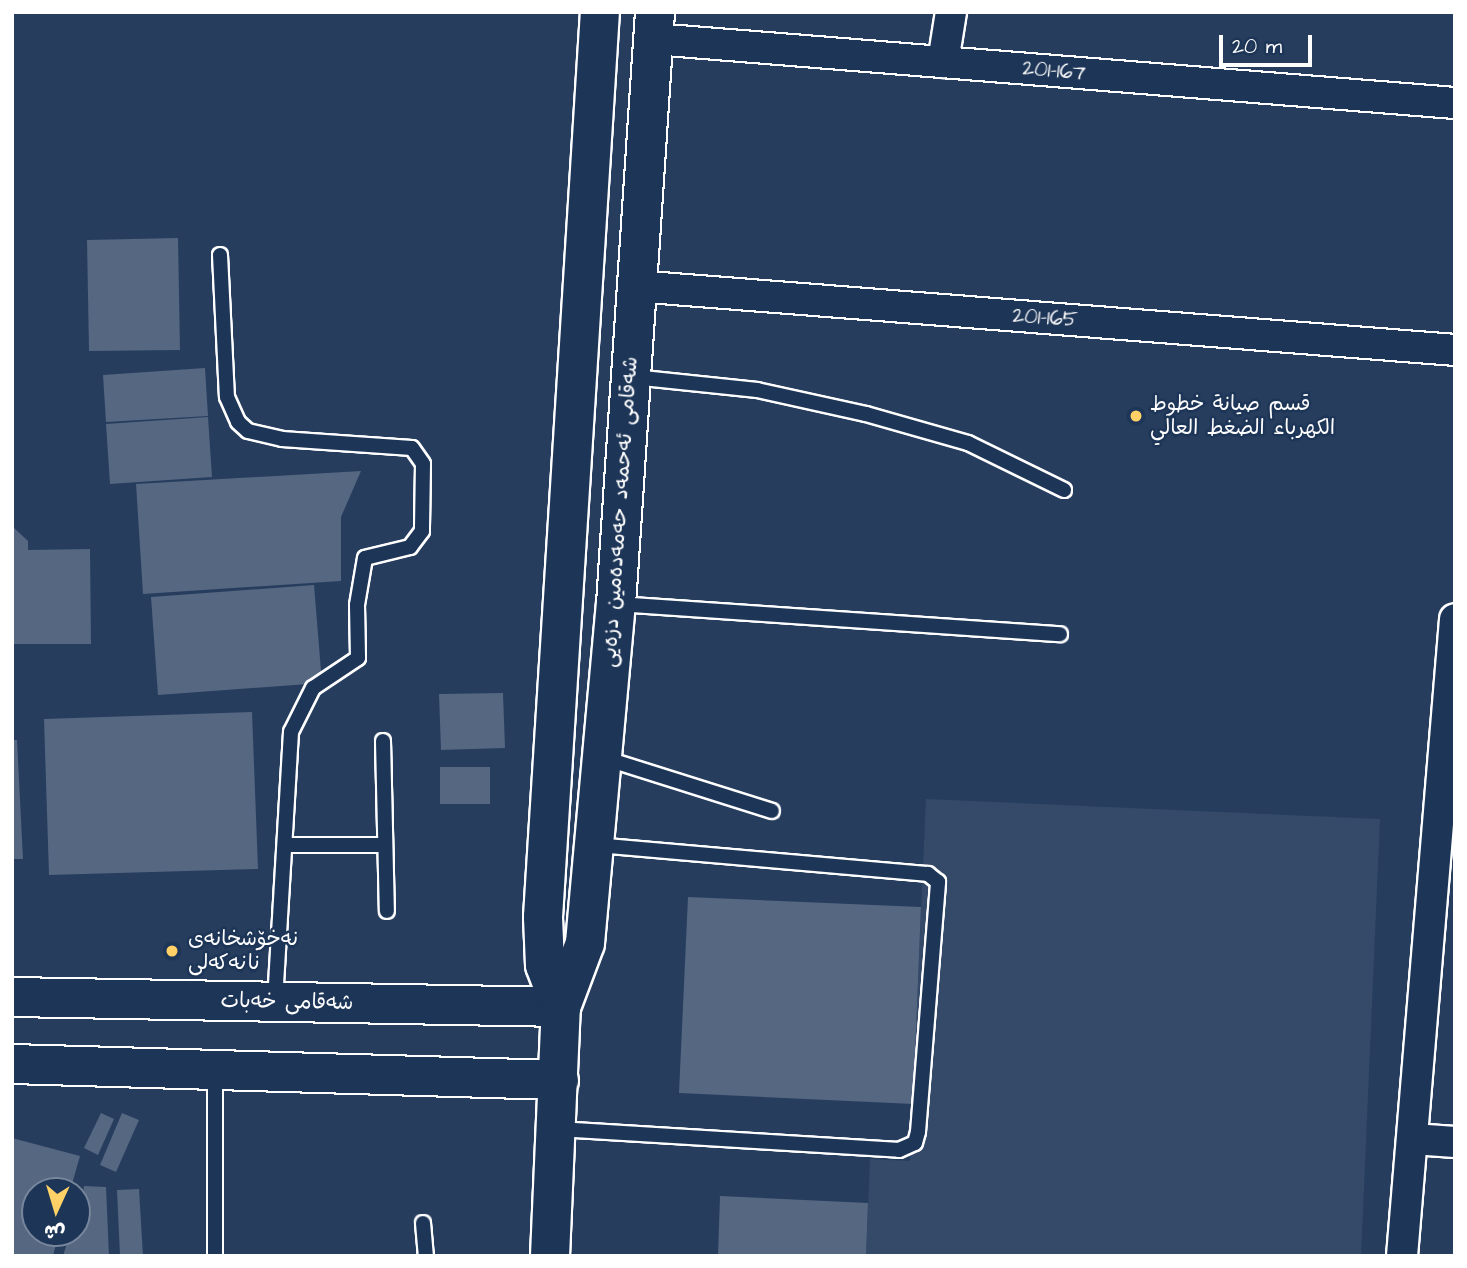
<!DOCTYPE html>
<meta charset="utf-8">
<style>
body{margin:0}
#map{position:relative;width:1467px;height:1268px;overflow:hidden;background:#263d5e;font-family:"Architects Daughter","Playpen Sans Arabic",sans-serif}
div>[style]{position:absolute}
.built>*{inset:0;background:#344a68}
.building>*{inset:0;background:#556781}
.roads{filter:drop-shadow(2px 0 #fff) drop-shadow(-2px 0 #fff) drop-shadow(0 2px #fff) drop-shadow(0 -2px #fff)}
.lane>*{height:14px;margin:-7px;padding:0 7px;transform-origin:7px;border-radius:7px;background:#1d3557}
.street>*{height:30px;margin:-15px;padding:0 15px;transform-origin:15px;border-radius:15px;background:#1d3557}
.secondary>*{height:38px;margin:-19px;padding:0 19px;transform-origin:19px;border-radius:19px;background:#1d3557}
.dots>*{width:19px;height:19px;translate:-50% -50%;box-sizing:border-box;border:4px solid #1d3557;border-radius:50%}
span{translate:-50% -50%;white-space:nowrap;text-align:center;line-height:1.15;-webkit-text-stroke:5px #1d3557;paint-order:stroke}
.street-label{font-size:21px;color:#fff}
.poi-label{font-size:21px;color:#fff}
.left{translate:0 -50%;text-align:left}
.frame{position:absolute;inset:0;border:14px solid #fff;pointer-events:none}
.north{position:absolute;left:21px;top:1177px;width:70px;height:70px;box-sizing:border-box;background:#1d3557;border:2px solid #77869a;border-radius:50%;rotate:184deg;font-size:19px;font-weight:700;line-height:28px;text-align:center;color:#fff}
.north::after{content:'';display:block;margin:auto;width:24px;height:32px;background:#ffd166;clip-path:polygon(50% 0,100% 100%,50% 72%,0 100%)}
.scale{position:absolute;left:1219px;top:35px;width:93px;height:32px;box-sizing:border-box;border:4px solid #fff;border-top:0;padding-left:9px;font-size:21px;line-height:24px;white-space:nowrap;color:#fff;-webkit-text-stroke:5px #1d3557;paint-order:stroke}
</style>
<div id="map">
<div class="built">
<div style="clip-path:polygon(926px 799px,1380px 819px,1361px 1256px,866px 1256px,870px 1159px,910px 1161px)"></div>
</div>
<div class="building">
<div style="clip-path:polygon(178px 238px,180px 350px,89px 351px,87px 240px)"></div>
<div style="clip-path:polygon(205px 368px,208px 416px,106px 422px,103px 375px)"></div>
<div style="clip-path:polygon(208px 417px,212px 477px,110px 484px,106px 424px)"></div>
<div style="clip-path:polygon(361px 471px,341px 517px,341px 581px,143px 594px,136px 484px)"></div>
<div style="clip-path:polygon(12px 526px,28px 541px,28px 550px,90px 549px,91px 644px,12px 644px)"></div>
<div style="clip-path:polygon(314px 585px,322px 683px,158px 695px,151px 597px)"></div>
<div style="clip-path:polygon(503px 693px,505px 748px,441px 750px,439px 694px)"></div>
<div style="clip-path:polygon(252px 712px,258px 869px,49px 875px,44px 719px)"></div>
<div style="clip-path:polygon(12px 740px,17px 740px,23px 859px,12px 859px)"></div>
<div style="clip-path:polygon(440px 767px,490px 767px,490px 804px,440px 804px)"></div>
<div style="clip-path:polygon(688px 897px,921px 907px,913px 1104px,679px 1093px)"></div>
<div style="clip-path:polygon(101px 1113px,114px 1119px,98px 1155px,84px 1148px)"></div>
<div style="clip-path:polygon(122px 1113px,139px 1120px,116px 1172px,100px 1165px)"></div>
<div style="clip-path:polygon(12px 1138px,80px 1156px,70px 1191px,35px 1191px,35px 1233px,59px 1233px,53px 1256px,12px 1256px)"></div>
<div style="clip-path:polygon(84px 1186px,106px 1187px,109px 1256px,63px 1256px,70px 1233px,77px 1233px)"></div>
<div style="clip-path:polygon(139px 1189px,143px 1256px,120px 1256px,117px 1190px)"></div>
<div style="clip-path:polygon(720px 1196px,868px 1203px,866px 1256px,718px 1256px)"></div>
</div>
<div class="roads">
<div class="lane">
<div style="left:220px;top:255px;width:142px;rotate:87.2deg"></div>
<div style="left:227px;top:397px;width:27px;rotate:66deg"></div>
<div style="left:238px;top:422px;width:13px;rotate:42deg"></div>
<div style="left:248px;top:431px;width:35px;rotate:13deg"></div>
<div style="left:282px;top:439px;width:130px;rotate:4deg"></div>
<div style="left:412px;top:448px;width:19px;rotate:55deg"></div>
<div style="left:423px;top:464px;width:67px;rotate:90.9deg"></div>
<div style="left:422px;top:531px;width:20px;rotate:127deg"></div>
<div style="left:410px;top:547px;width:46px;rotate:166.3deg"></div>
<div style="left:365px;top:558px;width:48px;rotate:99.7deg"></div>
<div style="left:357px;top:605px;width:53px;rotate:88.9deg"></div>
<div style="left:358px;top:658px;width:54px;rotate:146.3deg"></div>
<div style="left:313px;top:688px;width:49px;rotate:116.6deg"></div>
<div style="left:291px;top:732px;width:268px;rotate:93.4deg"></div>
<div style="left:633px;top:377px;width:125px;rotate:6deg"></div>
<div style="left:757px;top:390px;width:112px;rotate:12.4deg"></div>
<div style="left:866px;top:414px;width:106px;rotate:15.9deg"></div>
<div style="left:968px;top:443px;width:107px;rotate:26.1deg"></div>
<div style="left:617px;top:604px;width:444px;rotate:3.9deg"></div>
<div style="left:383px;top:741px;width:170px;rotate:88.7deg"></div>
<div style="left:604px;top:758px;width:176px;rotate:17.5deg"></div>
<div style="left:285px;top:845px;width:99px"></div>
<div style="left:558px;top:1129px;width:342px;rotate:3.5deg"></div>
<div style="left:899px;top:1150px;width:17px;rotate:-24deg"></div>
<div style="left:915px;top:1143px;width:11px;rotate:-75deg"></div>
<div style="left:918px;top:1132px;width:251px;rotate:-85.4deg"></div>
<div style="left:938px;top:882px;width:13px;rotate:-141deg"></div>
<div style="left:928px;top:874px;width:333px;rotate:-175deg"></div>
<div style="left:423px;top:1223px;width:33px;rotate:85deg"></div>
<div style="left:215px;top:1256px;width:184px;rotate:-90deg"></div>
</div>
<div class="street">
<div style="left:654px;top:39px;width:804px;rotate:4.57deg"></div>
<div style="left:943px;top:62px;width:51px;rotate:-80.9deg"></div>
<div style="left:635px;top:286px;width:822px;rotate:4.46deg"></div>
<div style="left:1413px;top:1139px;width:42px;rotate:4.1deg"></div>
<div style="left:1402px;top:1256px;width:639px;rotate:-85.24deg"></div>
</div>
<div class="secondary">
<div style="left:12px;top:997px;width:549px;rotate:1.04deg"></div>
<div style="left:561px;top:1007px;width:45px;rotate:-110.9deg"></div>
<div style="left:545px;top:965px;width:48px;rotate:-92.4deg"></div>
<div style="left:543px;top:917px;width:907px;rotate:-86.4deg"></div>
<div style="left:12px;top:1064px;width:547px;rotate:1.68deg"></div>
<div style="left:550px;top:1256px;width:249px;rotate:-87.5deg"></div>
<div style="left:561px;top:1007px;width:68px;rotate:-69.4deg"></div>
<div style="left:585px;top:943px;width:340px;rotate:-84.8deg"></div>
<div style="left:616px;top:604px;width:593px;rotate:-86.23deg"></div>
</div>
</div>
<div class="dots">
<div style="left:1136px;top:416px;background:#ffd166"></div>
<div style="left:172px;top:951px;background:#ffd166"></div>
</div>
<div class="street-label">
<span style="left:1054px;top:71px;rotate:5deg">201-167</span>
<span style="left:1045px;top:318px;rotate:4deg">201-165</span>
<span style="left:620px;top:512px;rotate:-86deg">شەقامی ئەحمەد حەمەدەمین دزەیی</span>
<span style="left:287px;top:1002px;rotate:1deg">شەقامی خەبات</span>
</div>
<div class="poi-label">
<span class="left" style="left:1150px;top:416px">قسم صيانة خطوط<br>الكهرباء الضغط العالي</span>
<span class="left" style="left:188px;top:951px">نەخۆشخانەی<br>نانەکەلی</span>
</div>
<div class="frame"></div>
<div class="north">ش</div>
<div class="scale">20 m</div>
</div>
